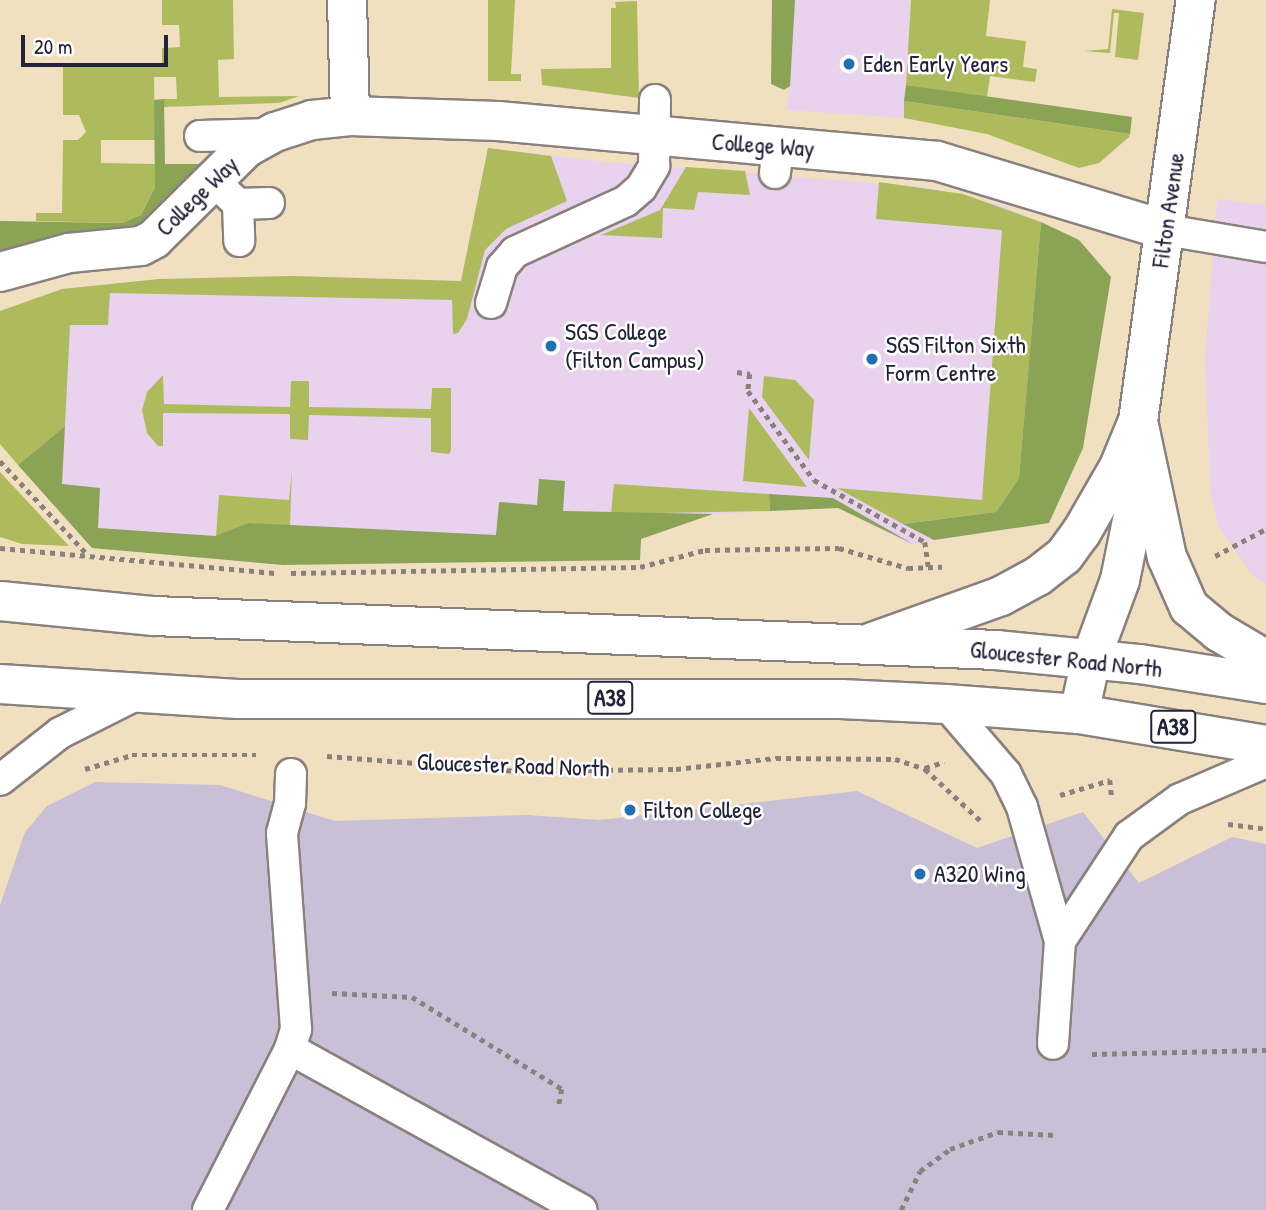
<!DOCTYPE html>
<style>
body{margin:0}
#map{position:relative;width:1266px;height:1210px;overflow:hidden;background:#f1e0c0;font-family:"Patrick Hand",sans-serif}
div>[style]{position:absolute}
.built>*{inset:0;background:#e8d2ee}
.industrial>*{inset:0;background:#c9bfd7}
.green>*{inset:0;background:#aebb5d}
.forest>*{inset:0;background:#8aa354}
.path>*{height:4.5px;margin-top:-2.25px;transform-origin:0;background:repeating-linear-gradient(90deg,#8a817e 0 5px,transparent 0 10px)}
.roads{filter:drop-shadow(2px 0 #8a817e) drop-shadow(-2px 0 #8a817e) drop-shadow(0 2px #8a817e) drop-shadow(0 -2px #8a817e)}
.service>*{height:30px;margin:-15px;padding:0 15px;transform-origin:15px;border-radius:15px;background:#fff}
.minor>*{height:38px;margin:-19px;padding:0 19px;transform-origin:19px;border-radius:19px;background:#fff}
.primary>*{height:38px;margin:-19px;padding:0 19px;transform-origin:19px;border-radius:19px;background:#fff}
.dots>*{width:19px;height:19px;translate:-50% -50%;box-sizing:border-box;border:4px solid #fff;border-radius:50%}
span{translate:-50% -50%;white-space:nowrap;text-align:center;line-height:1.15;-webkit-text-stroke:5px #fff;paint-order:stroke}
.shield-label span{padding:2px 5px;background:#fff;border:2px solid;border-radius:5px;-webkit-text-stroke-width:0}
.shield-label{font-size:23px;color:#22223b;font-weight:700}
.poi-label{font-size:24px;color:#22223b}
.left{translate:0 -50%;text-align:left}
.street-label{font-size:24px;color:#22223b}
.scale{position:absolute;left:21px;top:35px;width:147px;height:32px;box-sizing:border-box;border:4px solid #22223b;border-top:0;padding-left:9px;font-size:21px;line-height:24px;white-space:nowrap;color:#22223b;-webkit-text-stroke:5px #fff;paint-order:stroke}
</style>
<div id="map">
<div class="built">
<div style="clip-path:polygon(795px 0,911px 0,904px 118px,787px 110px)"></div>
<div style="clip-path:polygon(488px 148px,606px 162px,926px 187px,1000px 205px,1079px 240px,1111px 277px,1083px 448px,1049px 523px,909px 544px,838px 508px,713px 514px,641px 539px,640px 560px,283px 565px,92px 548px,0 444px,0 320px,10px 311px,62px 289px,159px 279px,293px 276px,461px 281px)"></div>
<div style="clip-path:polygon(1217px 199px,1266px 205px,1266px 585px,1251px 573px,1218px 526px,1210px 489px,1205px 358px)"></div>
</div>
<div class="industrial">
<div style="clip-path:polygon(95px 782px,220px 785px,335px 821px,527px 815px,600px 820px,857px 791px,977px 848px,1083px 812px,1139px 883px,1232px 837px,1266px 844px,1266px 1210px,0 1210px,0 905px,25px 832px,47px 806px)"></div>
</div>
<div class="green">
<div style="clip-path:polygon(162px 0,233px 0,234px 59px,218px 60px,219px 97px,299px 96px,279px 103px,164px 107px,164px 99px,177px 99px,176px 77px,154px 77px,155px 140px,101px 140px,101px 163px,155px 164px,155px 187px,141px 215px,122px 223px,36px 221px,36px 213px,62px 213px,63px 140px,78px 140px,86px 132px,79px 115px,63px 115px,63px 64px,162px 64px,162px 48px,180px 47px,179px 25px,162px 25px)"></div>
<div style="clip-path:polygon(488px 0,515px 0,511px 74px,521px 74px,521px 81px,488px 81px)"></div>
<div style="clip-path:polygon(911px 0,990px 0,986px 36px,1026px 41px,1023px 67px,1037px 69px,1035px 82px,990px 76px,987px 97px,906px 85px)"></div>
<div style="clip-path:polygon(637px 1px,639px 98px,542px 85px,541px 69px,611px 68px,611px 8px,616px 8px,615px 2px)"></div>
<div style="clip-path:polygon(1112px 9px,1144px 13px,1138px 60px,1115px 57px,1119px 13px,1114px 13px,1110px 53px,1083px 51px,1108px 49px)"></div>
<div style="clip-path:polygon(904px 101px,1130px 134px,1129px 137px,1099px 163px,1079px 168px,987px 134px,904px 118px)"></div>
<div style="clip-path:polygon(488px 148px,551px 156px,567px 201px,506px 229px,485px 250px,467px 319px,458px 333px,453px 334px,452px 300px,110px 293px,108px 325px,70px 325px,65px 426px,18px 465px,0 444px,0 311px,62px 289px,159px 279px,293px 276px,461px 281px)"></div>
<div style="clip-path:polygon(686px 167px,745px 171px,750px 195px,698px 192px,694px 210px,663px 208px,662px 238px,601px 235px,660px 210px)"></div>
<div style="clip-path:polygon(879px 182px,963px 194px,1041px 222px,1019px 478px,996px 512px,903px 524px,837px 488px,982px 500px,1002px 230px,876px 219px)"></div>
<div style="clip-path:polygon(163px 375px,164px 404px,290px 407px,291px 381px,309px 381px,309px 407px,431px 409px,432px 388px,451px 388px,451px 450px,449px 454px,431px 452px,431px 418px,309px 415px,308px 440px,290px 439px,290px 414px,163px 413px,163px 446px,158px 446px,147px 433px,142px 410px,147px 392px)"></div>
<div style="clip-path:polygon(764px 376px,795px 380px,814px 400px,809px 460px,762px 397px)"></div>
<div style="clip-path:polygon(749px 408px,807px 487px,743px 481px)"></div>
<div style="clip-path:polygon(292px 470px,290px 527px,248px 523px,216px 536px,219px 495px,289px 500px)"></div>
<div style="clip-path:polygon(0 472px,69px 546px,22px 544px,0 537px)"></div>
<div style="clip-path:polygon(614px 484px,769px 494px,770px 511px,611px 514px)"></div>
</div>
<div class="forest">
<div style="clip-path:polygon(772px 0,795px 0,790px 86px,784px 90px,771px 84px)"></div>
<div style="clip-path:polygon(906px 85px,1132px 117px,1130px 134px,904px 101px)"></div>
<div style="clip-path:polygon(164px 99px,165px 164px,200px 164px,200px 169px,152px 221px,129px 232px,0 251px,0 221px,122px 223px,141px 215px,155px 187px,154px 100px)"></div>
<div style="clip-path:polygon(1041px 222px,1079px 240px,1111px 277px,1083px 448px,1049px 523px,934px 540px,903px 524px,996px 512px,1019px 478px)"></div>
<div style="clip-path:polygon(65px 426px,62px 484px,100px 488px,98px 528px,215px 536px,248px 523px,496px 535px,499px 502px,537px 505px,539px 479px,565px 481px,563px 511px,713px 514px,641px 539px,640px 560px,283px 565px,92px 548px,18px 465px)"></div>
<div style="clip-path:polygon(769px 494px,833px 498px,913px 544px,838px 508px,770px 511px)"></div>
</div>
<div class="path">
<div style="left:737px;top:372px;width:13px;rotate:9deg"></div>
<div style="left:750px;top:374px;width:17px;rotate:97deg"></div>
<div style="left:748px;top:391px;width:111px;rotate:53.4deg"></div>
<div style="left:814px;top:480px;width:127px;rotate:29.2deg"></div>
<div style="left:925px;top:542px;width:27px;rotate:82deg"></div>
<div style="left:0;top:461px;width:127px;rotate:46.9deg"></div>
<div style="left:0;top:548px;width:276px;rotate:5.2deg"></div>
<div style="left:1215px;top:556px;width:58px;rotate:-27.9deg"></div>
<div style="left:291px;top:573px;width:349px;rotate:-1deg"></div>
<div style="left:640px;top:567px;width:67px;rotate:-14.7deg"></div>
<div style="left:705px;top:550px;width:134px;rotate:-0.9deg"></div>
<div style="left:839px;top:548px;width:72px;rotate:16.2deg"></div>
<div style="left:908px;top:568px;width:34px;rotate:-2deg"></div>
<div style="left:327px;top:756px;width:192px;rotate:4.5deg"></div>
<div style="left:518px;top:771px;width:158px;rotate:-0.7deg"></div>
<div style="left:676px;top:769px;width:101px;rotate:-6.3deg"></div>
<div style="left:776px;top:758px;width:119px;rotate:0.5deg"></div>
<div style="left:895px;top:759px;width:32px;rotate:18deg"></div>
<div style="left:925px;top:769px;width:76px;rotate:42.9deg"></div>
<div style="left:925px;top:768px;width:20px;rotate:-18deg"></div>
<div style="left:85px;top:769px;width:49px;rotate:-16.6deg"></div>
<div style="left:132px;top:755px;width:124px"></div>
<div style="left:1060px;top:795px;width:52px;rotate:-16.7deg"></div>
<div style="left:1110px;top:780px;width:19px;rotate:84deg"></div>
<div style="left:1228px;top:824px;width:38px;rotate:7deg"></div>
<div style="left:332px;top:993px;width:80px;rotate:2.9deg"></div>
<div style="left:412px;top:997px;width:176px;rotate:31.5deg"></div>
<div style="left:562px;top:1089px;width:20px;rotate:101deg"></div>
<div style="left:1092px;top:1054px;width:174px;rotate:-1.3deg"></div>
<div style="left:901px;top:1210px;width:43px;rotate:-64deg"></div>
<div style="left:920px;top:1171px;width:37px;rotate:-36deg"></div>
<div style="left:950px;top:1149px;width:51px;rotate:-19.5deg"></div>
<div style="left:998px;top:1132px;width:58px;rotate:3deg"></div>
</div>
<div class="roads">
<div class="service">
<div style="left:200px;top:136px;width:70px;rotate:-1.6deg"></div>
<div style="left:775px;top:173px;width:27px;rotate:-84deg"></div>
<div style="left:213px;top:180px;width:35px;rotate:44deg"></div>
<div style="left:238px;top:204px;width:37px;rotate:88deg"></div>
<div style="left:238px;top:204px;width:31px;rotate:-2deg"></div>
<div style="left:1166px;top:230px;width:101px;rotate:9.6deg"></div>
<div style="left:491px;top:303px;width:38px;rotate:-73deg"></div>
<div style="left:502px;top:267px;width:20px;rotate:-49deg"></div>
<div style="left:515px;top:252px;width:122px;rotate:-24.7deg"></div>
<div style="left:626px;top:201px;width:20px;rotate:-41deg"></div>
<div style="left:641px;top:188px;width:26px;rotate:-59deg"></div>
<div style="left:654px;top:166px;width:66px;rotate:-89.1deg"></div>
<div style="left:946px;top:704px;width:92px;rotate:49.4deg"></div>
<div style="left:1006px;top:774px;width:37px;rotate:64deg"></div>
<div style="left:1022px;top:807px;width:139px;rotate:74.2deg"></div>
<div style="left:1060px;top:941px;width:103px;rotate:93.9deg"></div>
<div style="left:0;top:780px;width:76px;rotate:-38.1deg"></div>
<div style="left:60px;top:733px;width:89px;rotate:-26.6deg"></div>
<div style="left:1060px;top:941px;width:126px;rotate:-56.7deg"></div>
<div style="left:1129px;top:836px;width:63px;rotate:-36deg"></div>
<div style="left:1180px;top:799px;width:94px;rotate:-23.3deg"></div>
<div style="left:290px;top:1049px;width:333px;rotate:28.9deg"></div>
<div style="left:208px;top:1210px;width:181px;rotate:-63deg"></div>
<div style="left:290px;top:1049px;width:21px;rotate:-73deg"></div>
<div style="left:296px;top:1029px;width:196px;rotate:-94.1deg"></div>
<div style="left:282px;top:833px;width:30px;rotate:-75deg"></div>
<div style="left:290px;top:804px;width:30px;rotate:-88deg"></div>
</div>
<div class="minor">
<div style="left:347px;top:0;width:116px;rotate:88.5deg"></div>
<div style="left:0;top:272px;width:72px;rotate:-15.4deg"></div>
<div style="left:69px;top:253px;width:72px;rotate:-5.6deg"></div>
<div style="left:141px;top:246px;width:15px;rotate:-28deg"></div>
<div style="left:154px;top:239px;width:129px;rotate:-44.7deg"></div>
<div style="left:246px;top:148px;width:33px;rotate:-29deg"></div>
<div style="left:275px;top:132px;width:39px;rotate:-18deg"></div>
<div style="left:312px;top:120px;width:38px;rotate:-6deg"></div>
<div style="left:350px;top:116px;width:148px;rotate:1.9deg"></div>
<div style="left:498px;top:121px;width:441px;rotate:5.2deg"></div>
<div style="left:937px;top:161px;width:239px;rotate:16.8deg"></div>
<div style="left:1138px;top:421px;width:139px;rotate:78deg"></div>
<div style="left:1167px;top:557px;width:55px;rotate:66.3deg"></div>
<div style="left:1189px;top:607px;width:39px;rotate:40deg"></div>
<div style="left:1219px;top:632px;width:55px;rotate:30.8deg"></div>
<div style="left:870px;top:643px;width:139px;rotate:-19.7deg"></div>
<div style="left:1001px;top:596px;width:42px;rotate:-28.4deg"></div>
<div style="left:1038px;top:576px;width:33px;rotate:-38deg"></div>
<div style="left:1064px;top:556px;width:29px;rotate:-54deg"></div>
<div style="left:1081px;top:533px;width:76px;rotate:-60.1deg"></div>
<div style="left:1119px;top:467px;width:50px;rotate:-67.6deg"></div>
<div style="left:1138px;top:421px;width:425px;rotate:-82.2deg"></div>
<div style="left:1079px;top:714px;width:56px;rotate:-77.7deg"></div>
<div style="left:1091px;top:659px;width:84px;rotate:-69.8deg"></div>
<div style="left:1120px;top:580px;width:106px;rotate:-78.6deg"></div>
</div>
<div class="primary">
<div style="left:0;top:601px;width:155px;rotate:5.6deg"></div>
<div style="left:154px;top:616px;width:843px;rotate:2.31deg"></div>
<div style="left:996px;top:650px;width:145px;rotate:5.6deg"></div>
<div style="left:1140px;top:664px;width:128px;rotate:9deg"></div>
<div style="left:0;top:684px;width:238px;rotate:3.6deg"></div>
<div style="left:238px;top:699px;width:603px"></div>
<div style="left:841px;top:699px;width:105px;rotate:2.7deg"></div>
<div style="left:946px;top:704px;width:133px;rotate:4.3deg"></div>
<div style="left:1079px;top:714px;width:190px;rotate:9.4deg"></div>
</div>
</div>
<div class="dots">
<div style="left:849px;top:64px;background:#1f6fb2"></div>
<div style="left:551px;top:346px;background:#1f6fb2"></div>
<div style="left:872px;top:359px;background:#1f6fb2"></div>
<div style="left:630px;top:810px;background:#1f6fb2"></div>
<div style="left:920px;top:874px;background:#1f6fb2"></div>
</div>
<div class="shield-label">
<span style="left:610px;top:698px">A38</span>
<span style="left:1173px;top:727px">A38</span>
</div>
<div class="poi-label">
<span class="left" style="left:863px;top:64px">Eden Early Years</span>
<span class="left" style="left:565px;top:346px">SGS College<br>(Filton Campus)</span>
<span class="left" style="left:886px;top:359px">SGS Filton Sixth<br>Form Centre</span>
<span class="left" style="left:644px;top:810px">Filton College</span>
<span class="left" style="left:934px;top:874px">A320 Wing</span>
</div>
<div class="street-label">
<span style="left:763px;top:145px;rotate:4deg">College Way</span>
<span style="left:197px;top:196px;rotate:-44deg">College Way</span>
<span style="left:1168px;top:210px;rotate:-82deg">Filton Avenue</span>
<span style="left:1066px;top:659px;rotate:6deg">Gloucester Road North</span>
<span style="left:513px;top:765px;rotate:2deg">Gloucester Road North</span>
</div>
<div class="scale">20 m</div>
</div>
